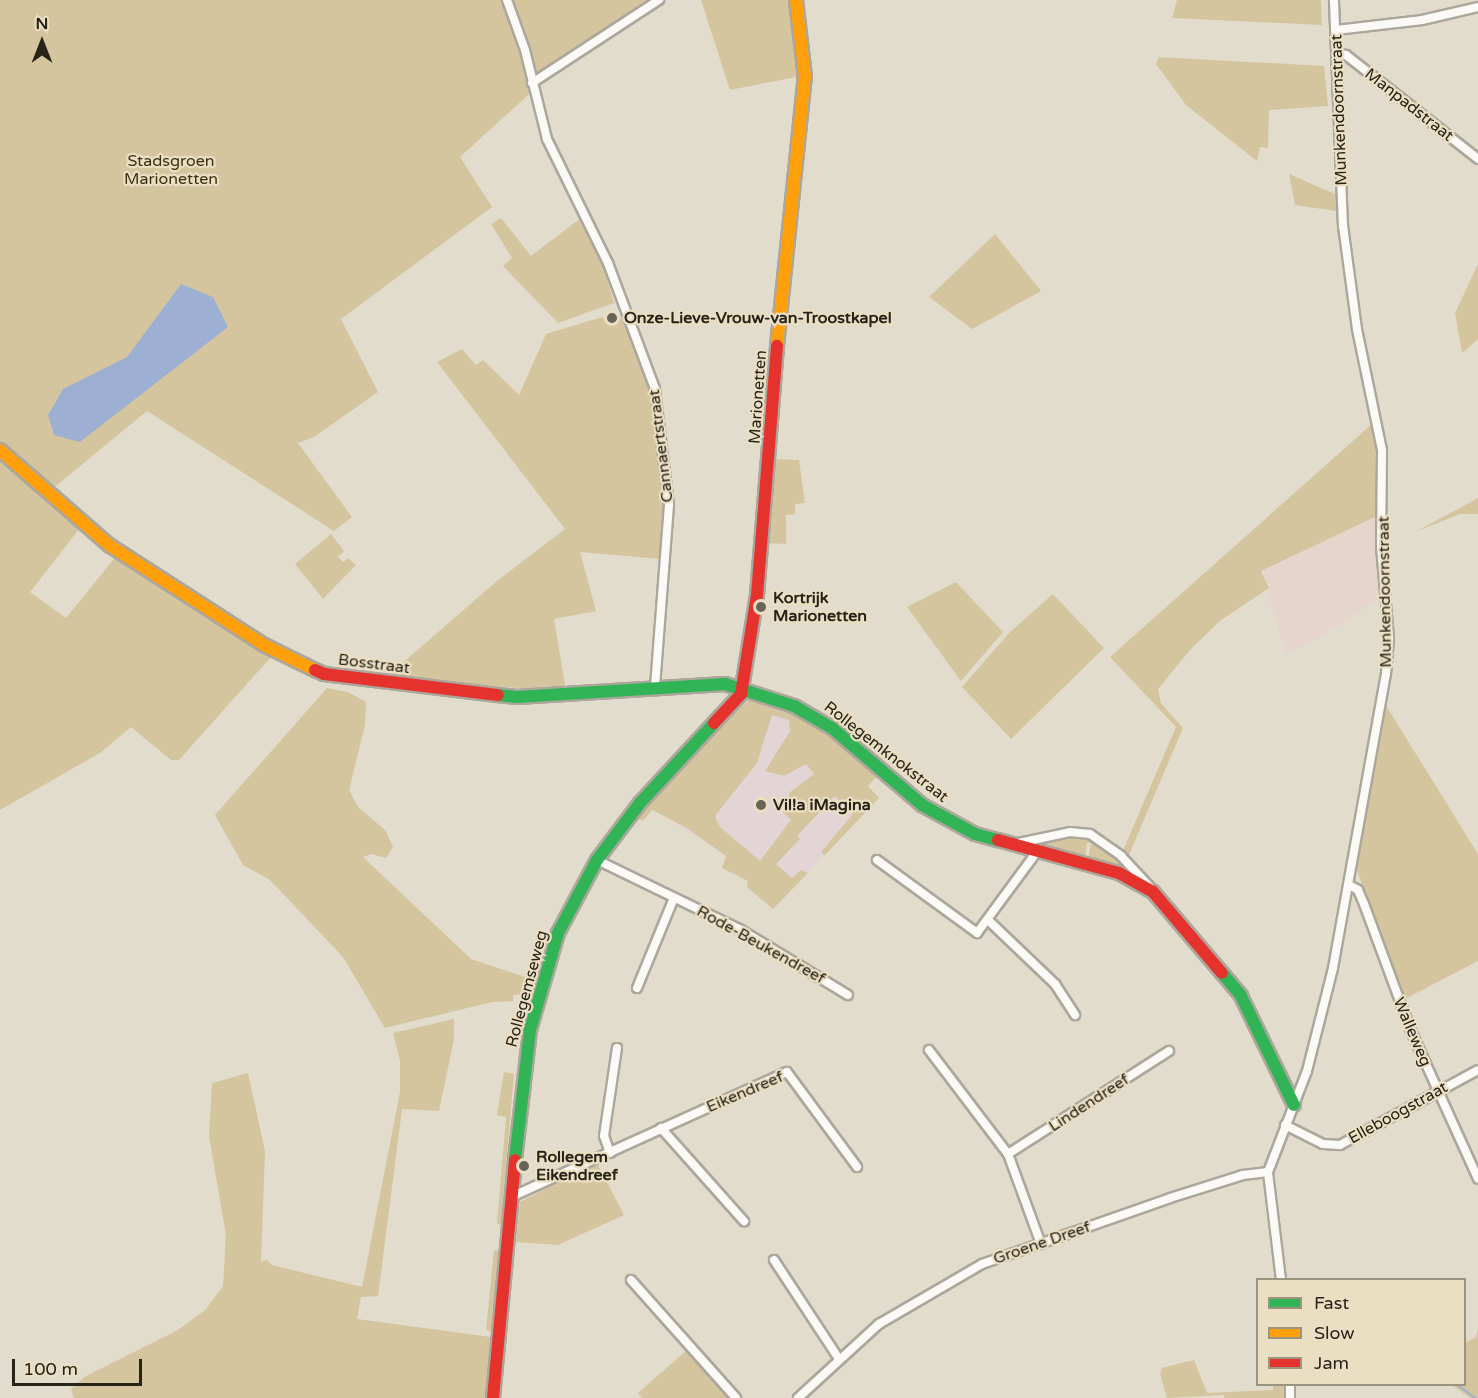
<!DOCTYPE html>
<style>
body{margin:0}
#map{position:relative;width:1478px;height:1398px;overflow:hidden;background:#e2dccc;font-family:"Varela Round",sans-serif}
div>[style]{position:absolute}
.commercial>*{inset:0;background:#e6d5cc}
.education>*{inset:0;background:#e3d5d6}
.green>*{inset:0;background:#d5c59f}
.water>*{inset:0;background:#9db0d4}
.stream>*{height:2px;margin:-1px;padding:0 1px;transform-origin:1px;border-radius:1px;background:#9db0d4}
.roads{filter:drop-shadow(2px 0 #aca79c) drop-shadow(-2px 0 #aca79c) drop-shadow(0 2px #aca79c) drop-shadow(0 -2px #aca79c)}
.street>*{height:8px;margin:-4px;padding:0 4px;transform-origin:4px;border-radius:4px;background:#fbfaf7}
.fast>*{height:12px;margin:-6px;padding:0 6px;transform-origin:6px;border-radius:6px;background:#30b455}
.slow>*{height:12px;margin:-6px;padding:0 6px;transform-origin:6px;border-radius:6px;background:#ff9f0a}
.jam>*{height:12px;margin:-6px;padding:0 6px;transform-origin:6px;border-radius:6px;background:#e5322d}
.dots>*{width:16px;height:16px;translate:-50% -50%;box-sizing:border-box;border:3px solid #ebdfc3;border-radius:50%}
span{translate:-50% -50%;white-space:nowrap;text-align:center;line-height:1.15;-webkit-text-stroke:4.5px #ebdfc3;paint-order:stroke}
.street-label{font-size:16px;color:#282319}
.park-label{font-size:16px;color:#3c3011}
.poi-label{font-size:16px;color:#282319;font-weight:700}
.left{translate:0 -50%;text-align:left}
.legend{position:absolute;left:1256px;top:1278px;width:210px;height:108px;box-sizing:border-box;background:#ebdfc3;border:2px solid #9d947f;margin:0;padding:8px 10px;list-style:none;font-size:18px;color:#282319}
.legend li{display:flex;align-items:center;gap:12px;height:30px}
.legend b{width:30px;border:2px solid #9d947f}
.north{position:absolute;left:12px;top:12px;width:60px;height:60px;-webkit-text-stroke:4px #ebdfc3;paint-order:stroke;rotate:0deg;font-size:16px;font-weight:700;line-height:24px;text-align:center;color:#282319}
.north::after{content:'';display:block;margin:auto;width:21px;height:27px;background:#282319;clip-path:polygon(50% 0,100% 100%,50% 72%,0 100%)}
.scale{position:absolute;left:12px;top:1359px;width:130px;height:27px;box-sizing:border-box;border:3px solid #282319;border-top:0;padding-left:8px;font-size:18px;line-height:21px;white-space:nowrap;color:#282319;-webkit-text-stroke:4px #ebdfc3;paint-order:stroke}
</style>
<div id="map">
<div class="commercial">
<div style="clip-path:polygon(1379px 515px,1376px 545px,1381px 597px,1311px 643px,1286px 654px,1261px 571px)"></div>
</div>
<div class="education">
<div style="clip-path:polygon(748px 701px,762px 701px,878px 775px,868px 786px,879px 798px,773px 909px,747px 887px,748px 881px,722px 868px,726px 856px,674px 823px,692px 751px)"></div>
</div>
<div class="green">
<div style="clip-path:polygon(0 0,650px 0,555px 66px,527px 96px,460px 157px,492px 207px,341px 319px,378px 392px,314px 437px,298px 443px,352px 517px,334px 531px,147px 411px,51px 490px,80px 528px,30px 592px,66px 618px,117px 555px,271px 657px,179px 760px,171px 760px,131px 727px,100px 753px,0 810px)"></div>
<div style="clip-path:polygon(701px 0,790px 0,801px 76px,730px 90px)"></div>
<div style="clip-path:polygon(1177px 0,1321px 0,1322px 25px,1172px 18px)"></div>
<div style="clip-path:polygon(1159px 57px,1324px 66px,1328px 106px,1269px 110px,1268px 148px,1260px 147px,1257px 161px,1186px 105px,1156px 64px)"></div>
<div style="clip-path:polygon(1289px 174px,1337px 195px,1336px 211px,1295px 205px)"></div>
<div style="clip-path:polygon(582px 217px,600px 253px,614px 303px,558px 323px,503px 266px,512px 258px,491px 224px,501px 218px,531px 256px)"></div>
<div style="clip-path:polygon(995px 234px,1041px 291px,972px 329px,929px 297px)"></div>
<div style="clip-path:polygon(1478px 264px,1478px 339px,1462px 353px,1455px 313px)"></div>
<div style="clip-path:polygon(602px 317px,614px 326px,621px 318px,648px 376px,664px 508px,660px 559px,580px 552px,596px 611px,554px 619px,566px 691px,384px 679px,497px 581px,565px 529px,437px 362px,462px 349px,476px 365px,483px 360px,519px 395px,546px 334px)"></div>
<div style="clip-path:polygon(1372px 424px,1381px 480px,1379px 515px,1261px 571px,1269px 588px,1221px 620px,1190px 650px,1158px 689px,1161px 703px,1183px 728px,1128px 857px,1122px 853px,1176px 727px,1110px 657px)"></div>
<div style="clip-path:polygon(774px 459px,799px 460px,805px 503px,795px 504px,795px 514px,786px 515px,786px 544px,767px 543px)"></div>
<div style="clip-path:polygon(1478px 498px,1478px 514px,1460px 514px,1415px 532px)"></div>
<div style="clip-path:polygon(331px 534px,344px 551px,338px 557px,343px 562px,348px 558px,356px 565px,323px 599px,295px 564px)"></div>
<div style="clip-path:polygon(956px 582px,1003px 632px,961px 681px,907px 607px)"></div>
<div style="clip-path:polygon(1053px 594px,1104px 648px,1011px 739px,962px 687px,1009px 633px)"></div>
<div style="clip-path:polygon(327px 688px,348px 692px,366px 702px,365px 725px,349px 790px,358px 807px,386px 831px,393px 847px,386px 858px,371px 854px,363px 857px,471px 959px,531px 979px,527px 994px,513px 995px,513px 1001px,492px 1002px,385px 1028px,343px 957px,270px 880px,243px 865px,215px 815px)"></div>
<div style="clip-path:polygon(evenodd,748px 701px,762px 701px,816px 720px,878px 775px,868px 786px,879px 798px,825px 855px,821px 852px,853px 814px,835px 796px,797px 836px,800px 839px,776px 864px,792px 878px,801px 870px,808px 873px,773px 909px,747px 887px,748px 881px,722px 868px,726px 856px,685px 827px,652px 810px,643px 821px,635px 817px,692px 751px,748px 701px,772px 715px,789px 720px,790px 731px,765px 771px,784px 776px,806px 764px,814px 774px,790px 792px,783px 812px,791px 820px,760px 861px,719px 826px,715px 816px,757px 763px,772px 715px)"></div>
<div style="clip-path:polygon(1385px 704px,1478px 854px,1478px 961px,1403px 1000px,1357px 870px,1366px 788px)"></div>
<div style="clip-path:polygon(1072px 834px,1087px 836px,1111px 851px,1137px 877px,1088px 859px,1091px 843px,1087px 843px,1085px 858px,1028px 842px)"></div>
<div style="clip-path:polygon(454px 1019px,454px 1039px,439px 1111px,402px 1109px,378px 1296px,361px 1297px,357px 1319px,491px 1337px,487px 1398px,74px 1398px,71px 1389px,86px 1376px,178px 1330px,205px 1310px,223px 1286px,226px 1235px,209px 1136px,212px 1083px,248px 1073px,265px 1151px,261px 1262px,267px 1260px,272px 1265px,362px 1287px,400px 1092px,400px 1061px,393px 1033px)"></div>
<div style="clip-path:polygon(504px 1072px,514px 1074px,501px 1225px,497px 1224px,506px 1117px,497px 1115px)"></div>
<div style="clip-path:polygon(597px 1163px,624px 1215px,558px 1245px,516px 1242px,520px 1202px)"></div>
<div style="clip-path:polygon(494px 1250px,499px 1251px,492px 1332px,486px 1330px)"></div>
<div style="clip-path:polygon(1478px 1328px,1478px 1398px,1470px 1398px,1452px 1385px,1464px 1384px,1465px 1343px,1476px 1337px)"></div>
<div style="clip-path:polygon(688px 1349px,730px 1398px,642px 1398px,638px 1393px)"></div>
<div style="clip-path:polygon(1194px 1360px,1207px 1393px,1273px 1390px,1273px 1385px,1286px 1385px,1285px 1398px,1224px 1398px,1224px 1395px,1167px 1398px,1160px 1374px,1162px 1368px)"></div>
</div>
<div class="water">
<div style="clip-path:polygon(181px 284px,213px 297px,228px 327px,80px 442px,54px 435px,48px 415px,63px 389px,127px 357px)"></div>
</div>
<div class="stream">
<div style="left:1456px;top:1384px;width:24px;rotate:36deg"></div>
</div>
<div class="roads">
<div class="street">
<div style="left:507px;top:0;width:53px;rotate:70.2deg"></div>
<div style="left:525px;top:50px;width:92px;rotate:76.1deg"></div>
<div style="left:547px;top:139px;width:138px;rotate:63.8deg"></div>
<div style="left:608px;top:263px;width:134px;rotate:69.5deg"></div>
<div style="left:655px;top:389px;width:117px;rotate:83.1deg"></div>
<div style="left:669px;top:505px;width:185px;rotate:94.4deg"></div>
<div style="left:1336px;top:30px;width:87px;rotate:-6.6deg"></div>
<div style="left:1422px;top:20px;width:57px;rotate:-13.1deg"></div>
<div style="left:1339px;top:54px;width:7px;rotate:8deg"></div>
<div style="left:1346px;top:55px;width:168px;rotate:38.2deg"></div>
<div style="left:532px;top:83px;width:152px;rotate:-33.2deg"></div>
<div style="left:1014px;top:844px;width:57px;rotate:-12.1deg"></div>
<div style="left:1070px;top:832px;width:20px;rotate:6deg"></div>
<div style="left:1090px;top:834px;width:38px;rotate:35deg"></div>
<div style="left:1121px;top:856px;width:42px;rotate:46.9deg"></div>
<div style="left:597px;top:860px;width:160px;rotate:25.9deg"></div>
<div style="left:741px;top:930px;width:125px;rotate:31.3deg"></div>
<div style="left:877px;top:860px;width:124px;rotate:36.1deg"></div>
<div style="left:977px;top:933px;width:99px;rotate:-53.6deg"></div>
<div style="left:1349px;top:885px;width:10px;rotate:29deg"></div>
<div style="left:1358px;top:890px;width:15px;rotate:67deg"></div>
<div style="left:1364px;top:904px;width:135px;rotate:69.7deg"></div>
<div style="left:1411px;top:1031px;width:162px;rotate:65.6deg"></div>
<div style="left:988px;top:920px;width:93px;rotate:43.7deg"></div>
<div style="left:1055px;top:984px;width:37px;rotate:57deg"></div>
<div style="left:637px;top:988px;width:97px;rotate:-67.7deg"></div>
<div style="left:929px;top:1050px;width:131px;rotate:52.8deg"></div>
<div style="left:1008px;top:1154px;width:96px;rotate:69.9deg"></div>
<div style="left:1285px;top:1125px;width:42px;rotate:26.6deg"></div>
<div style="left:1323px;top:1144px;width:17px;rotate:3deg"></div>
<div style="left:1340px;top:1145px;width:157px;rotate:-28.5deg"></div>
<div style="left:661px;top:1128px;width:125px;rotate:48.3deg"></div>
<div style="left:610px;top:1153px;width:18px;rotate:-109deg"></div>
<div style="left:604px;top:1136px;width:89px;rotate:-81.6deg"></div>
<div style="left:1008px;top:1154px;width:191px;rotate:-32.6deg"></div>
<div style="left:511px;top:1197px;width:303px;rotate:-24.4deg"></div>
<div style="left:787px;top:1072px;width:118px;rotate:53.6deg"></div>
<div style="left:774px;top:1260px;width:118px;rotate:56.7deg"></div>
<div style="left:631px;top:1280px;width:158px;rotate:48.3deg"></div>
<div style="left:1281px;top:1280px;width:109px;rotate:-96.9deg"></div>
<div style="left:1268px;top:1172px;width:108px;rotate:-68.9deg"></div>
<div style="left:1307px;top:1071px;width:106px;rotate:-75.8deg"></div>
<div style="left:1333px;top:968px;width:299px;rotate:-79.8deg"></div>
<div style="left:1386px;top:674px;width:36px;rotate:-85deg"></div>
<div style="left:1389px;top:638px;width:91px;rotate:-95deg"></div>
<div style="left:1381px;top:547px;width:97px;rotate:-89.4deg"></div>
<div style="left:1382px;top:450px;width:124px;rotate:-101.7deg"></div>
<div style="left:1357px;top:329px;width:104px;rotate:-97.7deg"></div>
<div style="left:1343px;top:226px;width:226px;rotate:-92.3deg"></div>
<div style="left:798px;top:1398px;width:110px;rotate:-42.4deg"></div>
<div style="left:879px;top:1324px;width:119px;rotate:-30.2deg"></div>
<div style="left:982px;top:1264px;width:199px;rotate:-19.3deg"></div>
<div style="left:1170px;top:1198px;width:77px;rotate:-17.5deg"></div>
<div style="left:1243px;top:1175px;width:25px;rotate:-7deg"></div>
<div style="left:1290px;top:1398px;width:14px;rotate:-90deg"></div>
</div>
<div class="fast">
<div style="left:498px;top:695px;width:19px;rotate:6deg"></div>
<div style="left:517px;top:697px;width:208px;rotate:-3.6deg"></div>
<div style="left:725px;top:684px;width:72px;rotate:17.7deg"></div>
<div style="left:794px;top:706px;width:44px;rotate:30.1deg"></div>
<div style="left:832px;top:728px;width:118px;rotate:40.5deg"></div>
<div style="left:922px;top:805px;width:60px;rotate:28.7deg"></div>
<div style="left:975px;top:834px;width:24px;rotate:15deg"></div>
<div style="left:1222px;top:973px;width:30px;rotate:50deg"></div>
<div style="left:1241px;top:996px;width:121px;rotate:64.1deg"></div>
<div style="left:515px;top:1160px;width:131px;rotate:-83.4deg"></div>
<div style="left:530px;top:1030px;width:101px;rotate:-73.9deg"></div>
<div style="left:558px;top:933px;width:83px;rotate:-61.9deg"></div>
<div style="left:597px;top:860px;width:71px;rotate:-53deg"></div>
<div style="left:640px;top:803px;width:109px;rotate:-47.2deg"></div>
</div>
<div class="slow">
<div style="left:777px;top:346px;width:270px;rotate:-84.1deg"></div>
<div style="left:805px;top:77px;width:78px;rotate:-96.7deg"></div>
<div style="left:0;top:450px;width:145px;rotate:41.1deg"></div>
<div style="left:109px;top:545px;width:184px;rotate:32.8deg"></div>
<div style="left:264px;top:645px;width:57px;rotate:26.1deg"></div>
</div>
<div class="jam">
<div style="left:315px;top:670px;width:10px;rotate:24deg"></div>
<div style="left:324px;top:674px;width:175px;rotate:6.9deg"></div>
<div style="left:714px;top:723px;width:40px;rotate:-47deg"></div>
<div style="left:741px;top:694px;width:100px;rotate:-80.8deg"></div>
<div style="left:757px;top:595px;width:250px;rotate:-85.4deg"></div>
<div style="left:998px;top:840px;width:125px;rotate:15.3deg"></div>
<div style="left:1119px;top:873px;width:39px;rotate:29deg"></div>
<div style="left:1153px;top:892px;width:106px;rotate:49.6deg"></div>
<div style="left:493px;top:1398px;width:239px;rotate:-84.7deg"></div>
</div>
</div>
<div class="dots">
<div style="left:612px;top:318px;background:#696458"></div>
<div style="left:761px;top:607px;background:#696458"></div>
<div style="left:761px;top:805px;background:#696458"></div>
<div style="left:524px;top:1166px;background:#696458"></div>
</div>
<div class="street-label">
<span style="left:1409px;top:105px;rotate:38deg">Manpadstraat</span>
<span style="left:1339px;top:110px;rotate:-92deg">Munkendoornstraat</span>
<span style="left:758px;top:397px;rotate:-86deg">Marionetten</span>
<span style="left:661px;top:446px;rotate:-97deg">Cannaertstraat</span>
<span style="left:1385px;top:592px;rotate:-91deg">Munkendoornstraat</span>
<span style="left:374px;top:664px;rotate:7deg">Bosstraat</span>
<span style="left:886px;top:752px;rotate:38deg">Rollegemknokstraat</span>
<span style="left:761px;top:945px;rotate:29deg">Rode-Beukendreef</span>
<span style="left:527px;top:989px;rotate:-75deg">Rollegemseweg</span>
<span style="left:1412px;top:1032px;rotate:67deg">Walleweg</span>
<span style="left:745px;top:1092px;rotate:-23deg">Eikendreef</span>
<span style="left:1089px;top:1103px;rotate:-33deg">Lindendreef</span>
<span style="left:1398px;top:1113px;rotate:-29deg">Elleboogstraat</span>
<span style="left:1042px;top:1243px;rotate:-19deg">Groene Dreef</span>
</div>
<div class="park-label">
<span style="left:171px;top:170px">Stadsgroen<br>Marionetten</span>
</div>
<div class="poi-label">
<span class="left" style="left:624px;top:318px">Onze-Lieve-Vrouw-van-Troostkapel</span>
<span class="left" style="left:773px;top:607px">Kortrijk<br>Marionetten</span>
<span class="left" style="left:773px;top:805px">Vil!a iMagina</span>
<span class="left" style="left:536px;top:1166px">Rollegem<br>Eikendreef</span>
</div>
<ul class="legend">
<li><b style="height:8px;background:#30b455"></b>Fast</li>
<li><b style="height:8px;background:#ff9f0a"></b>Slow</li>
<li><b style="height:8px;background:#e5322d"></b>Jam</li>
</ul>
<div class="north">N</div>
<div class="scale">100 m</div>
</div>
